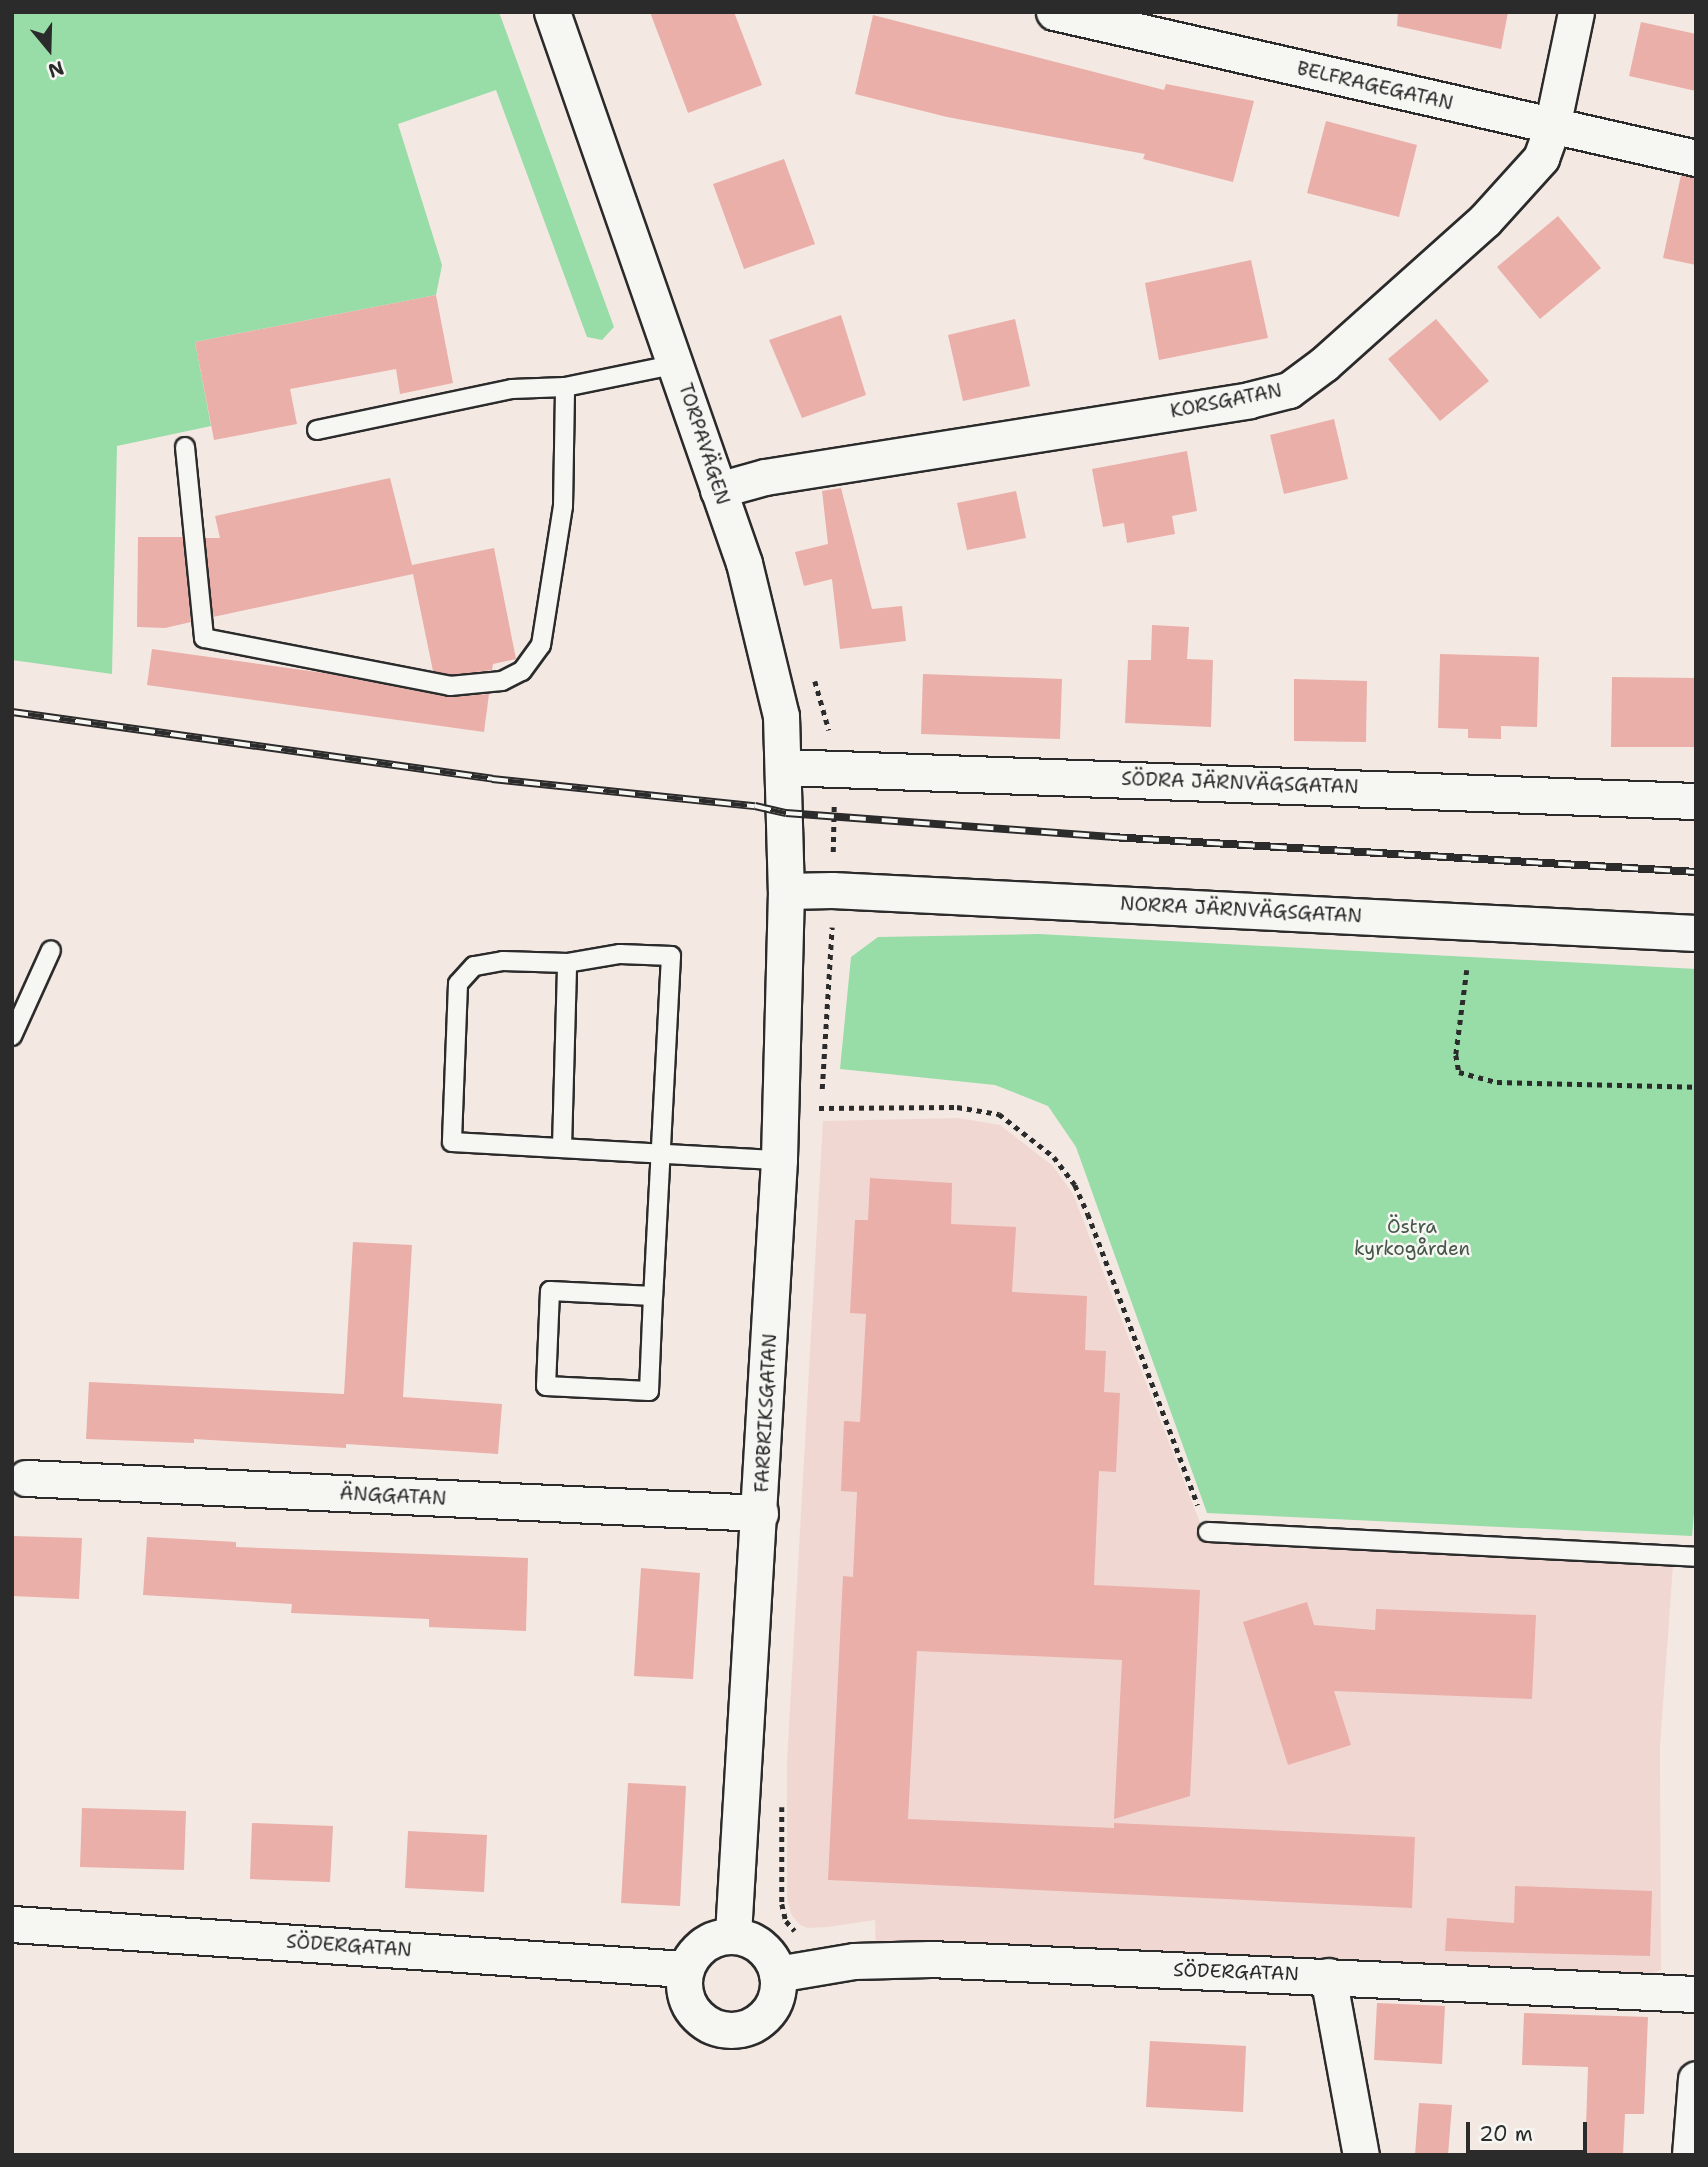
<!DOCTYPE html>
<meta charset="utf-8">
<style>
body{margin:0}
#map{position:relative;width:1708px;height:2167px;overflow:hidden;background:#f4e8e3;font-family:"Shantell Sans",sans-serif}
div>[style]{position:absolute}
.built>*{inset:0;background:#f1d7d2}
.green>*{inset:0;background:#98dca7}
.building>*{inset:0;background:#eaafa9}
.path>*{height:4.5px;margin-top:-2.25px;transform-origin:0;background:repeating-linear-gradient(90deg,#2b2b2b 0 5px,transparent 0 10px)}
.roads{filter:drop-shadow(2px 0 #2b2b2b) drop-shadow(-2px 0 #2b2b2b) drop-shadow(0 2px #2b2b2b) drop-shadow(0 -2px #2b2b2b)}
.service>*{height:18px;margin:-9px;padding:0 9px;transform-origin:9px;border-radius:9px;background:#f6f6f2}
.minor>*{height:35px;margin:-17.5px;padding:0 17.5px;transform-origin:17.5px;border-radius:17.5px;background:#f6f6f2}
.minor>.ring{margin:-17.5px;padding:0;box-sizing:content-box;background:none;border:35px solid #f6f6f2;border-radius:50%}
.rail>*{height:8px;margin-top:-4px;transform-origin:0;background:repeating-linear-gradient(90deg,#f6f6f2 0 16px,#2b2b2b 0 32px);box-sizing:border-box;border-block:2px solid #2b2b2b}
span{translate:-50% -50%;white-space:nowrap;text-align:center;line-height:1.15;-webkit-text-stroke:5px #f6f6f2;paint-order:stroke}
.street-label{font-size:19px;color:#2b2b2b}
.park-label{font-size:19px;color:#46574a}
.frame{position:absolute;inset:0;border:14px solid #2b2b2b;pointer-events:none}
.north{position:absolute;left:14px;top:14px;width:70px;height:70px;-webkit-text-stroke:5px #f6f6f2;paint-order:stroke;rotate:161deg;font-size:19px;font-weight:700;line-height:28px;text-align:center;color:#2b2b2b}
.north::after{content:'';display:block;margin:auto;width:24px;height:32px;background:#2b2b2b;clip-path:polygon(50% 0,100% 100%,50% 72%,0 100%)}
.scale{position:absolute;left:1466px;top:2122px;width:121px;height:32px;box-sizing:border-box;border:4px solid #2b2b2b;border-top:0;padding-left:9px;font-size:21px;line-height:24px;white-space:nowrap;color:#2b2b2b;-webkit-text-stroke:5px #f6f6f2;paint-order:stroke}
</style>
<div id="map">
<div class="built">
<div style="clip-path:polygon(958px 1118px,1000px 1125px,1053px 1166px,1073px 1194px,1204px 1533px,1673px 1565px,1660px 1747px,1661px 1970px,1634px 1981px,876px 1953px,875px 1920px,828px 1927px,808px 1928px,800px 1925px,791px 1914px,787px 1898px,787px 1761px,823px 1121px)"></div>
</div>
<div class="green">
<div style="clip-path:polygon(12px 12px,499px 12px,614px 327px,602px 340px,587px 337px,496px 90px,398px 124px,442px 265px,436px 295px,195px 342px,211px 426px,117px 446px,112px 674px,12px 660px)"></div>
<div style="clip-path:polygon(1039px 934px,1696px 969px,1696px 1490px,1692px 1536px,1207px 1513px,1076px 1147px,1048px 1106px,995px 1085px,840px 1069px,851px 957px,878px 937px)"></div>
</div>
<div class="building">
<div style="clip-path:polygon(650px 12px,734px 12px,762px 85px,688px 113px)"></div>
<div style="clip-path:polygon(1398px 12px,1508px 12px,1501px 49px,1397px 26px)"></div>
<div style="clip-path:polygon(873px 15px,1164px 90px,1166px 84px,1254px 101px,1233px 182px,1143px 159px,1145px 154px,947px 117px,855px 94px)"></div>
<div style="clip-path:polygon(1641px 22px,1696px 34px,1696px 91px,1629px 76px)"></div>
<div style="clip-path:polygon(1326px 121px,1417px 145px,1399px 217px,1307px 193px)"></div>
<div style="clip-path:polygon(784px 159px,815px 244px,744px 269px,713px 184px)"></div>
<div style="clip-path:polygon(1681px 175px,1696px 178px,1696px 265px,1663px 258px)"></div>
<div style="clip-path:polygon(1558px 216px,1601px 268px,1540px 319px,1497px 267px)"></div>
<div style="clip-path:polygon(1251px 260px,1268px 338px,1159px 360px,1145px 283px)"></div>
<div style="clip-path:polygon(436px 295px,453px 383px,400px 394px,396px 369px,290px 389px,297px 424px,214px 440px,195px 342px)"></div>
<div style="clip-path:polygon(841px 315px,866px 395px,802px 418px,769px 340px)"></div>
<div style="clip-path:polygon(1015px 319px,1030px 386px,963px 401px,948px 335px)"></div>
<div style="clip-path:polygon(1436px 319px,1489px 381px,1440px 421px,1388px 359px)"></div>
<div style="clip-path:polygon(1334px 419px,1348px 479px,1284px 494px,1270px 435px)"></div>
<div style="clip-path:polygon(1187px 451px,1197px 511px,1172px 516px,1175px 534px,1127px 543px,1124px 523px,1103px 527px,1092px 469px)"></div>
<div style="clip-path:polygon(390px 478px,412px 565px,494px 548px,516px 659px,493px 664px,492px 670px,451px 675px,433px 671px,413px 574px,213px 617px,205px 538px,220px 538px,215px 516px)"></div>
<div style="clip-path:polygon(841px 488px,872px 609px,902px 606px,906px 641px,840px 649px,832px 579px,804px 586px,795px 552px,828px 544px,822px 491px)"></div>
<div style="clip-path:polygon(1016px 491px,1026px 538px,967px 550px,957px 503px)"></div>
<div style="clip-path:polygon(138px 537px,183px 537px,191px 622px,165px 628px,137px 627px)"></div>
<div style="clip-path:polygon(1152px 625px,1189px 627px,1187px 659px,1213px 660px,1211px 727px,1125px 723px,1128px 660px,1151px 660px)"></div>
<div style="clip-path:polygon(152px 649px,324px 673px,448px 697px,489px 694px,484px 732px,147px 685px)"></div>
<div style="clip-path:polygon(1440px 654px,1539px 657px,1537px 727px,1501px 726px,1501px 739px,1468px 738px,1468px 729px,1438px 728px)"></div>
<div style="clip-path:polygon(923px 674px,1062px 679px,1060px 739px,921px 734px)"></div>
<div style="clip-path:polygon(1612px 677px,1696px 678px,1696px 747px,1611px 747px)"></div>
<div style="clip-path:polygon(1294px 679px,1367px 681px,1366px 742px,1294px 741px)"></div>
<div style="clip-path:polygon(870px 1178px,952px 1183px,951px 1224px,1016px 1227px,1012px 1292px,1087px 1296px,1085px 1350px,1106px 1351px,1104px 1392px,1120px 1393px,1116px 1472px,1099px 1471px,1094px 1585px,1200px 1590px,1190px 1796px,1114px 1819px,1122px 1660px,917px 1651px,908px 1819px,1114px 1828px,1114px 1823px,1415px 1837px,1412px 1908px,828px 1880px,843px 1576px,853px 1577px,857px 1492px,841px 1491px,844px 1421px,860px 1422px,866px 1314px,850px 1313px,855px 1220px,868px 1220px)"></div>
<div style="clip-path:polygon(353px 1242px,412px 1245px,403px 1397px,502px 1404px,498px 1454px,346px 1444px,346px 1448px,194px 1439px,194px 1443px,86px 1439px,89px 1382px,344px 1394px)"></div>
<div style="clip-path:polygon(12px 1536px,82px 1538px,79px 1599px,12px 1596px)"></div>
<div style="clip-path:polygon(147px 1537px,236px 1542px,236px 1547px,528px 1558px,526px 1631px,429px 1627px,429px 1619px,291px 1613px,292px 1604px,143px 1595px)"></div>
<div style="clip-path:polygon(641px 1568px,700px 1573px,693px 1679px,634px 1676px)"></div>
<div style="clip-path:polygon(1307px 1602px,1314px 1625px,1375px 1630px,1376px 1609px,1536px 1615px,1532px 1699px,1334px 1691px,1351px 1745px,1288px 1765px,1243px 1622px)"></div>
<div style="clip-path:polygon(628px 1783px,686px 1786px,680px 1906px,621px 1903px)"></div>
<div style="clip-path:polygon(82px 1808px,186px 1811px,184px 1870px,80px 1867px)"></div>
<div style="clip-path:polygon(252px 1823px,333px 1826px,330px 1882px,250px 1879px)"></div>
<div style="clip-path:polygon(408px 1831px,487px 1835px,484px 1892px,405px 1888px)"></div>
<div style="clip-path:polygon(1515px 1886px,1652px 1891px,1650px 1956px,1445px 1951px,1447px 1918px,1514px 1923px)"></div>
<div style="clip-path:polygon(1377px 2003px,1445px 2006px,1442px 2064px,1374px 2060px)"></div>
<div style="clip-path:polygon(1524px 2013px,1648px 2017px,1644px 2114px,1625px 2114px,1623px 2155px,1585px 2155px,1588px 2067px,1522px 2065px)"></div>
<div style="clip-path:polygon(1150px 2041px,1246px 2046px,1243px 2112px,1146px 2107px)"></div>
<div style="clip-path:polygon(1419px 2103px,1452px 2105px,1448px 2155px,1415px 2155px)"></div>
</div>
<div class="path">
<div style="left:815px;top:681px;width:51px;rotate:74.1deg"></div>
<div style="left:833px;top:852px;width:48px;rotate:-88.8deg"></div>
<div style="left:1467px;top:970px;width:86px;rotate:97.4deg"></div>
<div style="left:1456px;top:1055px;width:17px;rotate:80deg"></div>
<div style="left:1459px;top:1072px;width:39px;rotate:15deg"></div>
<div style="left:1497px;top:1082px;width:199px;rotate:1.4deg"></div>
<div style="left:822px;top:1089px;width:162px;rotate:-86.5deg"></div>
<div style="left:819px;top:1108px;width:138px;rotate:-0.4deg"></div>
<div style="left:957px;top:1107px;width:43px;rotate:9.5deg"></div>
<div style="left:999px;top:1114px;width:70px;rotate:38deg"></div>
<div style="left:1054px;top:1157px;width:35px;rotate:53deg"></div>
<div style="left:1075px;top:1185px;width:32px;rotate:66deg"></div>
<div style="left:1088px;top:1214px;width:311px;rotate:69.3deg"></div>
<div style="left:782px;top:1807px;width:97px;rotate:90deg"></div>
<div style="left:782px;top:1904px;width:17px;rotate:77deg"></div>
<div style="left:786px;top:1921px;width:13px;rotate:48deg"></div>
</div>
<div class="roads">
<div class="service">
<div style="left:317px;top:430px;width:199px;rotate:-11.9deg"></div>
<div style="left:512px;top:389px;width:53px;rotate:-2.2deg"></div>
<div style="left:185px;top:447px;width:192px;rotate:84.3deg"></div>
<div style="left:204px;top:638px;width:251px;rotate:11deg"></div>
<div style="left:450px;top:686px;width:52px;rotate:-5.5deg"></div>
<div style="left:502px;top:681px;width:22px;rotate:-27deg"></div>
<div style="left:522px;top:671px;width:32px;rotate:-54deg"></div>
<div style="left:541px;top:645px;width:141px;rotate:-81deg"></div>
<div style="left:563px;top:506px;width:119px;rotate:-89deg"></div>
<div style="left:565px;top:387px;width:114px;rotate:-11.6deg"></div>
<div style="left:567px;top:963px;width:54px;rotate:-9.6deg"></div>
<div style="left:620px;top:954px;width:51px;rotate:2.2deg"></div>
<div style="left:671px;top:956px;width:340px;rotate:93deg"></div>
<div style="left:653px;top:1296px;width:103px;rotate:-177.2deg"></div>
<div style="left:550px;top:1291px;width:95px;rotate:92.4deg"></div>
<div style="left:546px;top:1386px;width:103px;rotate:2.8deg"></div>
<div style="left:649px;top:1391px;width:95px;rotate:-87.6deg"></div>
<div style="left:12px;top:1036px;width:94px;rotate:-65.6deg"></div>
<div style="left:562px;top:1147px;width:184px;rotate:-88.4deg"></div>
<div style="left:567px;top:963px;width:64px;rotate:-178.2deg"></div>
<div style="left:503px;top:961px;width:29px;rotate:170deg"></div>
<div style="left:474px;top:966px;width:24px;rotate:132deg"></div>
<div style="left:458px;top:984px;width:158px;rotate:92.2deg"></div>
<div style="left:452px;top:1142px;width:327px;rotate:3.2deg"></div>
<div style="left:1208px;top:1532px;width:489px;rotate:2.9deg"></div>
</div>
<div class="minor">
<div style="left:552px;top:12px;width:583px;rotate:70.79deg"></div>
<div style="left:744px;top:563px;width:157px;rotate:76.4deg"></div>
<div style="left:781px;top:716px;width:175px;rotate:88.4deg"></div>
<div style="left:786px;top:891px;width:269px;rotate:91.5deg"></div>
<div style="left:779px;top:1160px;width:776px;rotate:93.4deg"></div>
<div style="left:1054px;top:12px;width:658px;rotate:12.81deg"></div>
<div style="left:718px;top:490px;width:49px;rotate:-15.5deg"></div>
<div style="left:765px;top:477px;width:490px;rotate:-9deg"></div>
<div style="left:1249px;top:400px;width:41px;rotate:-14deg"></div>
<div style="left:1289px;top:390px;width:44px;rotate:-36.6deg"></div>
<div style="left:1324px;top:364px;width:216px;rotate:-41.8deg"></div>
<div style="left:1485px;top:220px;width:84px;rotate:-47.9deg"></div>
<div style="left:1541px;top:158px;width:33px;rotate:-70deg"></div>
<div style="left:1552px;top:127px;width:117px;rotate:-78.2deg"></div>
<div style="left:784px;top:767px;width:913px;rotate:2.14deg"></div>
<div style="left:786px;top:891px;width:46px;rotate:-1.2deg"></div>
<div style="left:832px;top:890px;width:865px;rotate:2.85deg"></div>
<div style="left:26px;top:1478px;width:735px;rotate:2.73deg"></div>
<div style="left:12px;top:1924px;width:675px;rotate:3.83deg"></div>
<div class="ring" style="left:684px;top:1936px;width:59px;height:59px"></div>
<div style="left:777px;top:1974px;width:78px;rotate:-9.6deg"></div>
<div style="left:854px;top:1961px;width:76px;rotate:-1.5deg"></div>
<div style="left:930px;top:1959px;width:767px;rotate:2.62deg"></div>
<div style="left:1328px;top:1976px;width:182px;rotate:79.6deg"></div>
<div style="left:1690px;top:2155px;width:76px;rotate:-85.5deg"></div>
</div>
</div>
<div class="rail">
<div style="left:12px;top:712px;width:485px;rotate:7.9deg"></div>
<div style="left:492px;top:779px;width:264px;rotate:5.9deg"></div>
<div style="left:755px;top:806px;width:32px;rotate:13deg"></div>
<div style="left:786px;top:813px;width:326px;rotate:4.2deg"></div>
<div style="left:1111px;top:837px;width:586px;rotate:3.42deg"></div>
</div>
<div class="street-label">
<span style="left:1375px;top:86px;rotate:13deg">BELFRAGEGATAN</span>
<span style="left:1226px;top:401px;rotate:-11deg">KORSGATAN</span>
<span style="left:704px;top:444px;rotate:72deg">TORPAVÄGEN</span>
<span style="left:1240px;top:783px;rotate:2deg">SÖDRA JÄRNVÄGSGATAN</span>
<span style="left:1241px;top:910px;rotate:3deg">NORRA JÄRNVÄGSGATAN</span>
<span style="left:766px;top:1413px;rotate:-87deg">FARBRIKSGATAN</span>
<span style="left:393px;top:1496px;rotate:3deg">ÄNGGATAN</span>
<span style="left:349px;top:1946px;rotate:4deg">SÖDERGATAN</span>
<span style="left:1236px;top:1972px;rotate:2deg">SÖDERGATAN</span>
</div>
<div class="park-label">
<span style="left:1412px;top:1238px">Östra<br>kyrkogården</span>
</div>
<div class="frame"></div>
<div class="north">N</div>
<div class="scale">20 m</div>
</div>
